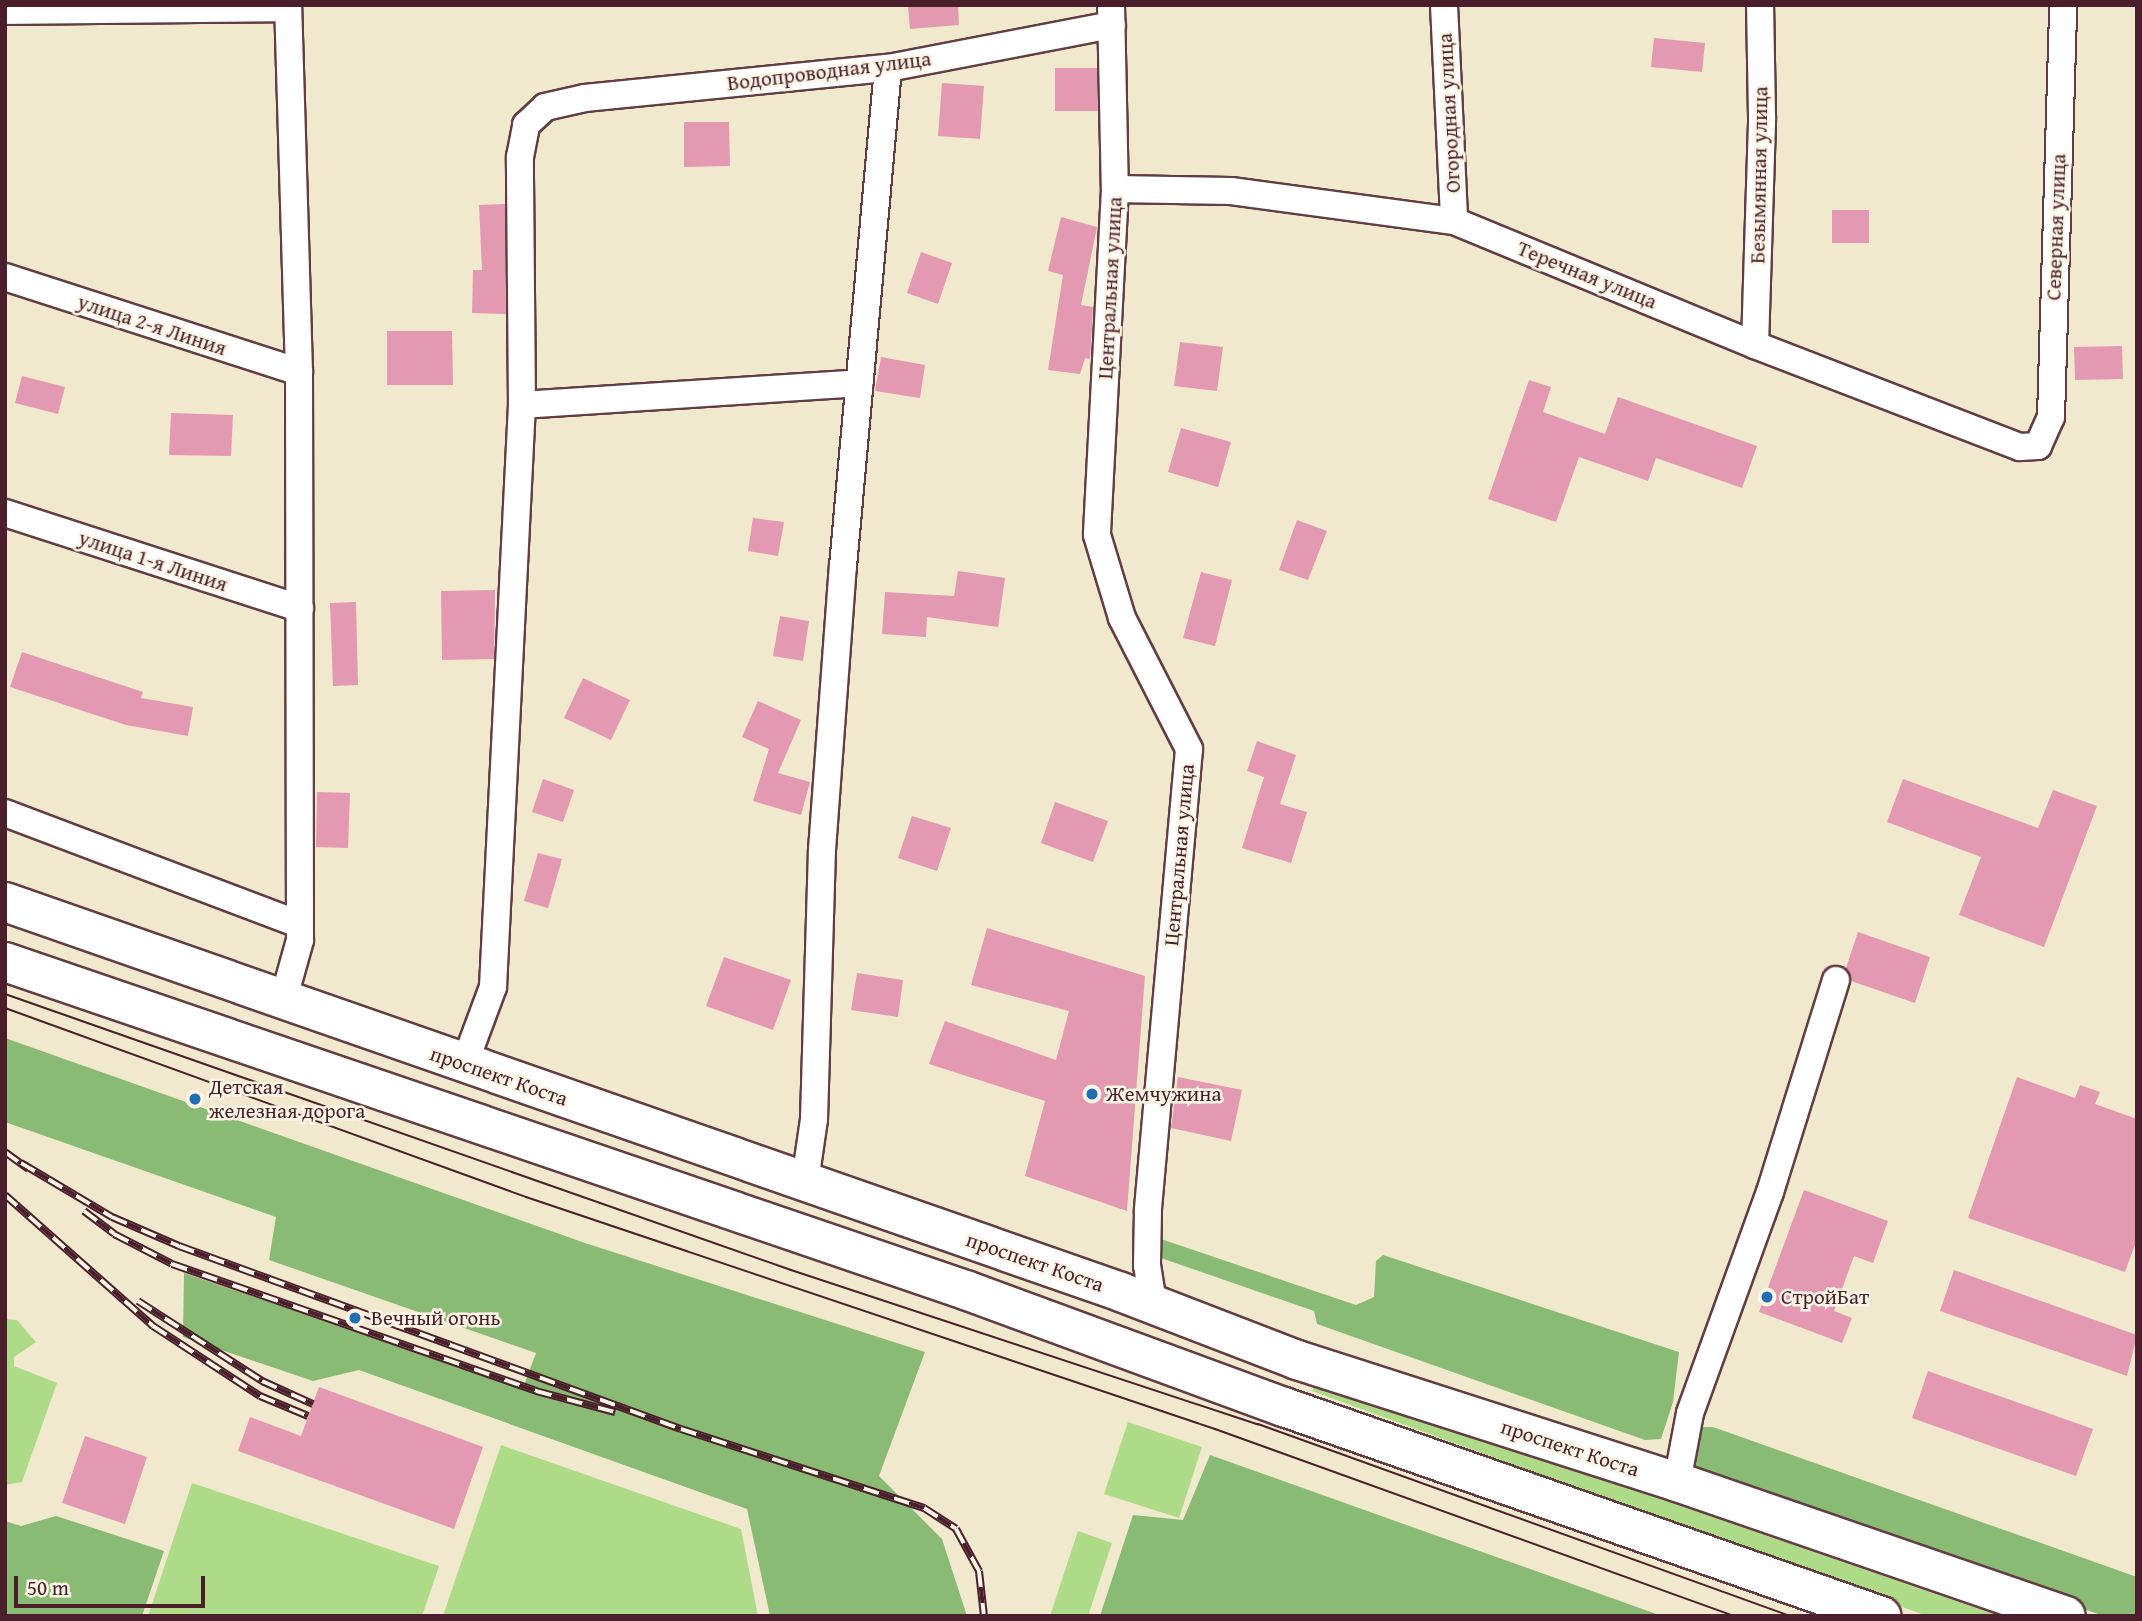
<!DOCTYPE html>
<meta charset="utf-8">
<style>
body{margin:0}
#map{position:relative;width:2142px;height:1621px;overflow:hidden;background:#f0e9cd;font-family:"Gentium Book Plus",serif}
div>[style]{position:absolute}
.green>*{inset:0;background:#aedb87}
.forest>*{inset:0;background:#8abb74}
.building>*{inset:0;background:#e499b2}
.roads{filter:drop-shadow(2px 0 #633d43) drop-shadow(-2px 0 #633d43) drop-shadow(0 2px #633d43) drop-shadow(0 -2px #633d43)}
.street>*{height:26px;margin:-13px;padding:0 13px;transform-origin:13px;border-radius:13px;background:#fff}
.primary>*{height:38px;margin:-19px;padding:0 19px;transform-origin:19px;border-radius:19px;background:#fff}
.tram>*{height:2px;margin:-1px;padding:0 1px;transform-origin:1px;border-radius:1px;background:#4a1f2b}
.rail>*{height:8px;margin-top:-4px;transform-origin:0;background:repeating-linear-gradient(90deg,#fcf5e5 0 16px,#4a1f2b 0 32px);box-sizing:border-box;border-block:2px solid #4a1f2b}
.dots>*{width:19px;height:19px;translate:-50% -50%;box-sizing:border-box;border:4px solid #fcf5e5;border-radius:50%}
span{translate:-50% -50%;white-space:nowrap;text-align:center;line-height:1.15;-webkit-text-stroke:5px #fcf5e5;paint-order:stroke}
.street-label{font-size:21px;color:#4a1f2b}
.poi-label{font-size:21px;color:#4a1f2b}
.left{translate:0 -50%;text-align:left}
.frame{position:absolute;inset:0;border:7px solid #4a1f2b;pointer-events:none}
.scale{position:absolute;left:14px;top:1576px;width:191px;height:32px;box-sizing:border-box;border:4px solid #4a1f2b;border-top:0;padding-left:9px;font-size:21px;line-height:24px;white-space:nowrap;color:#4a1f2b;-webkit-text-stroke:5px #fcf5e5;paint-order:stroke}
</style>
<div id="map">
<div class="green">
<div style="clip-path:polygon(5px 1319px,17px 1320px,36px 1342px,14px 1357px,14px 1366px,57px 1383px,22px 1482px,5px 1485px)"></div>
<div style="clip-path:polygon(1317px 1380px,1999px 1616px,1927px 1616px,1312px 1391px)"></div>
<div style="clip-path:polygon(1128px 1422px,1202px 1447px,1179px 1518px,1104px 1494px)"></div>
<div style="clip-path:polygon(501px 1445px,741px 1529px,758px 1616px,443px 1616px)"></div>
<div style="clip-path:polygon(192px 1483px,439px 1566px,422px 1616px,148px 1616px)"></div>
<div style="clip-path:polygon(1078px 1531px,1112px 1543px,1088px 1616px,1050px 1616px)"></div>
</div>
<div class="forest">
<div style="clip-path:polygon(5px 1038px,585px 1243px,925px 1352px,879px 1476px,942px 1539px,967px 1616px,770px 1616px,747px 1509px,359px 1370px,313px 1381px,183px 1337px,184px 1273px,523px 1388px,536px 1353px,269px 1260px,276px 1217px,5px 1122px)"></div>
<div style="clip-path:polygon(1161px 1239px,1356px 1305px,1374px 1297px,1376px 1261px,1383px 1255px,1679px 1352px,1673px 1402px,1661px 1439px,1645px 1440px,1317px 1324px,1314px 1311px,1161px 1258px,1156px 1249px)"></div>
<div style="clip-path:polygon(1696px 1427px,1713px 1427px,2137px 1577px,2137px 1616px,2104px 1616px,1697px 1476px,1687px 1468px)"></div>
<div style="clip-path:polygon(1210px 1455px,1662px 1616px,1100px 1616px,1133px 1515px,1183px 1520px)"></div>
<div style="clip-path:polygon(56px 1516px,164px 1551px,142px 1616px,5px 1616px,5px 1521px,21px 1526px)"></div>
</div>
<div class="building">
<div style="clip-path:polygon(908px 5px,958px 5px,959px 25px,910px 29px)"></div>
<div style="clip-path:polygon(1654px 38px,1705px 43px,1702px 72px,1651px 67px)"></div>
<div style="clip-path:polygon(1055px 68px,1097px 68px,1098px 111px,1055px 111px)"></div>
<div style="clip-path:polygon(942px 83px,984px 86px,980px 139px,938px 136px)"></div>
<div style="clip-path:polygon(684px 122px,729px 122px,730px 166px,684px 167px)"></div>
<div style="clip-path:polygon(505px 204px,506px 314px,472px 313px,473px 270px,482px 270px,479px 205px)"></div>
<div style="clip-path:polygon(1832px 210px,1869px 210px,1869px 243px,1832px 243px)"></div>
<div style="clip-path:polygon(1061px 217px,1097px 227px,1081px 305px,1093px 307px,1090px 359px,1085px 358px,1080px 374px,1048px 370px,1063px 275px,1048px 271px)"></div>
<div style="clip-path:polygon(921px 252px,952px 263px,938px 304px,907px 293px)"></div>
<div style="clip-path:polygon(387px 331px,452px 331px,453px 385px,387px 385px)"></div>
<div style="clip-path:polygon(1180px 342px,1223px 347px,1217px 391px,1174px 386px)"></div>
<div style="clip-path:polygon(2122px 346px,2123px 379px,2075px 380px,2074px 347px)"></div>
<div style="clip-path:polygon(881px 357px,925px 365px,920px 398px,875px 391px)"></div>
<div style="clip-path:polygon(22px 376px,65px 387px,58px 414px,15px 403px)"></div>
<div style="clip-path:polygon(1529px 380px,1551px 387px,1543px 412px,1605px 434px,1618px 397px,1757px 446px,1742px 488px,1656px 458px,1648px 481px,1579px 457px,1556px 522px,1488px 499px)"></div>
<div style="clip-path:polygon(171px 413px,233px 415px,231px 456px,169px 455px)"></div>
<div style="clip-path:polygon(1181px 428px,1231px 442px,1218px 487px,1168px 472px)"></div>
<div style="clip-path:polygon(753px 518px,784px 522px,778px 556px,748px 551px)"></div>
<div style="clip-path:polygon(1297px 520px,1327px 531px,1308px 580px,1279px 570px)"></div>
<div style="clip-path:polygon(958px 571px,1005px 578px,998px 627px,927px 617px,926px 637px,882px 634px,885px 592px,954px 596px)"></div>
<div style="clip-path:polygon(1201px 572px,1232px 580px,1215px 646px,1183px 638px)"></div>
<div style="clip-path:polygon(495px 590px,494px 659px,442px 660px,441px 591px)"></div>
<div style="clip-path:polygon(356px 602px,358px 685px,333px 686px,330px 603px)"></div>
<div style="clip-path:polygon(780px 616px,809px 621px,803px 661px,773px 656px)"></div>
<div style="clip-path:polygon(22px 652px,143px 692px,141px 698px,193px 707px,188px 736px,126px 725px,10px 687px)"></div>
<div style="clip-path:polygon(583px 678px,630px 700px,611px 740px,564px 718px)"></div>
<div style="clip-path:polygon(758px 701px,801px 720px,778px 773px,810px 782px,801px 815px,753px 801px,769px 749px,742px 737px)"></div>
<div style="clip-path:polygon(1257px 741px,1296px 755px,1280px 804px,1307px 812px,1291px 863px,1242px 848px,1264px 777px,1247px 771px)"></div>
<div style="clip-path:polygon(543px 779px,574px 790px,563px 822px,532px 812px)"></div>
<div style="clip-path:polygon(1903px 779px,2038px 828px,2053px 790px,2097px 806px,2044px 947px,1959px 915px,1981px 857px,1887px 822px)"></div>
<div style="clip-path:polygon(317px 792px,350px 793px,348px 848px,316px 847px)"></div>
<div style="clip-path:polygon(1055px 802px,1108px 821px,1093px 862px,1041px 843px)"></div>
<div style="clip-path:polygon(912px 816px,951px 828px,937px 871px,898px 858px)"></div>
<div style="clip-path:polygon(538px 853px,562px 859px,548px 908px,524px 901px)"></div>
<div style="clip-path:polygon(987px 928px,1145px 976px,1127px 1211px,1025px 1176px,1045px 1101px,929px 1064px,945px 1021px,1056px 1060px,1069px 1011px,971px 985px)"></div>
<div style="clip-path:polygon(1858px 932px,1930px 957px,1915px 1003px,1851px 981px,1846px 968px)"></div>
<div style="clip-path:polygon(724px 957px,791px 980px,773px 1030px,706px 1006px)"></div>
<div style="clip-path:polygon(857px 973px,903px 980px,898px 1017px,851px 1010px)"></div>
<div style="clip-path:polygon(1178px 1077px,1242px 1090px,1231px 1141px,1171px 1128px)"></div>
<div style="clip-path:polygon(2017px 1077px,2075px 1098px,2080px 1085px,2100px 1092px,2095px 1104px,2137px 1119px,2137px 1239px,2125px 1272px,1968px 1218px)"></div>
<div style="clip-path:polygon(1804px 1190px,1888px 1221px,1873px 1263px,1854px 1256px,1834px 1311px,1852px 1318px,1842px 1343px,1759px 1312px)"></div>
<div style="clip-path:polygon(1954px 1270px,2137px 1335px,2127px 1376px,1940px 1311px)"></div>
<div style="clip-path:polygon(1928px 1371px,2093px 1429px,2076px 1476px,1912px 1418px)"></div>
<div style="clip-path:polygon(319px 1387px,483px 1447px,454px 1529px,238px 1451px,250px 1417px,301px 1436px)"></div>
<div style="clip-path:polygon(85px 1436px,147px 1457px,125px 1524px,62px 1503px)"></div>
</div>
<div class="roads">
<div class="street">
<div style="left:1111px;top:5px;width:184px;rotate:88.8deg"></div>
<div style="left:1115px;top:189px;width:346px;rotate:93deg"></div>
<div style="left:1097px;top:535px;width:87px;rotate:73.2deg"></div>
<div style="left:1122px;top:618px;width:147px;rotate:62.9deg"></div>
<div style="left:1189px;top:749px;width:464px;rotate:95.1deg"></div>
<div style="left:1148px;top:1211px;width:54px;rotate:91.1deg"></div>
<div style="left:1147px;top:1265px;width:39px;rotate:81deg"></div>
<div style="left:1444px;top:5px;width:216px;rotate:87.3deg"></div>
<div style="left:5px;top:11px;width:283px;rotate:-0.6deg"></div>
<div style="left:1115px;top:189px;width:116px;rotate:1deg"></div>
<div style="left:1231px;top:191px;width:225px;rotate:7.7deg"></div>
<div style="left:1454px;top:221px;width:326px;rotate:22.4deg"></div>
<div style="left:1755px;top:345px;width:284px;rotate:21.1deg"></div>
<div style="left:2020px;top:447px;width:18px;rotate:-3deg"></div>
<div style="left:2038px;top:446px;width:32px;rotate:-66deg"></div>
<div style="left:2051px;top:417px;width:412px;rotate:-88.3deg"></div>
<div style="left:5px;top:277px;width:309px;rotate:17.9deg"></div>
<div style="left:1755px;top:345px;width:228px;rotate:-88.2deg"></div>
<div style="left:1762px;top:117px;width:112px;rotate:-91deg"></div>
<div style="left:522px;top:405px;width:338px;rotate:-3.7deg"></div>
<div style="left:5px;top:513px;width:310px;rotate:17.9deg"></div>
<div style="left:5px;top:813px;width:314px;rotate:20.7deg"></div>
<div style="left:283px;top:1001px;width:63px;rotate:-74.4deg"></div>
<div style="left:300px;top:940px;width:568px;rotate:-90.1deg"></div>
<div style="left:299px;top:372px;width:367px;rotate:-91.7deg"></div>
<div style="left:464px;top:1065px;width:83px;rotate:-69.6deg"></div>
<div style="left:493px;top:987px;width:583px;rotate:-87.15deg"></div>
<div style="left:522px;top:405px;width:248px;rotate:-90.5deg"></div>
<div style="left:520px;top:157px;width:33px;rotate:-79deg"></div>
<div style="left:526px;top:125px;width:26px;rotate:-43deg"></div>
<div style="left:545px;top:107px;width:41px;rotate:-12.7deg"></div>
<div style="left:585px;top:98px;width:304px;rotate:-5.7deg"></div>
<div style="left:888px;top:68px;width:228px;rotate:-10.9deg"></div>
<div style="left:805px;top:1181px;width:63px;rotate:-81.7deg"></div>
<div style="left:814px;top:1119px;width:269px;rotate:-88.3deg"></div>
<div style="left:822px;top:850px;width:285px;rotate:-85.8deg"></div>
<div style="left:843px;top:566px;width:500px;rotate:-84.84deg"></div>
<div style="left:1677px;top:1482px;width:70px;rotate:-79.3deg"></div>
<div style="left:1690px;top:1413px;width:235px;rotate:-70.1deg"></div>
<div style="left:1770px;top:1192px;width:222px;rotate:-72.7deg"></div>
</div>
<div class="primary">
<div style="left:5px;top:902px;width:1182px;rotate:19.26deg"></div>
<div style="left:1121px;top:1292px;width:189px;rotate:21.1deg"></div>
<div style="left:1297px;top:1360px;width:399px;rotate:17.8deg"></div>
<div style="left:1677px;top:1482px;width:411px;rotate:19deg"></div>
<div style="left:5px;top:962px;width:1018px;rotate:18.86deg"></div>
<div style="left:968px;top:1291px;width:337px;rotate:20.2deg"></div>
<div style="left:1284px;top:1407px;width:633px;rotate:19.29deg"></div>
</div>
</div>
<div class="tram">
<div style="left:5px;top:994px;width:833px;rotate:19.35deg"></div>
<div style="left:791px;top:1270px;width:492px;rotate:18.3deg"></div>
<div style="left:1258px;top:1424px;width:566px;rotate:19.84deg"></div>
<div style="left:5px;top:1008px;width:554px;rotate:19.94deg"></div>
<div style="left:526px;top:1197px;width:727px;rotate:18.61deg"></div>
<div style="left:1215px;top:1429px;width:552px;rotate:19.81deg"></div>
</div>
<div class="rail">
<div style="left:5px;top:1152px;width:29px;rotate:36deg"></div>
<div style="left:21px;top:1163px;width:106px;rotate:30.7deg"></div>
<div style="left:112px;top:1217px;width:73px;rotate:23.4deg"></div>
<div style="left:179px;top:1246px;width:534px;rotate:20.03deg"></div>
<div style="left:681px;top:1429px;width:256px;rotate:18deg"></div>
<div style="left:924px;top:1508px;width:38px;rotate:33deg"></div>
<div style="left:956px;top:1529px;width:48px;rotate:61.3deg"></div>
<div style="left:979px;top:1571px;width:45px;rotate:83.7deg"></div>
<div style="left:5px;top:1195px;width:198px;rotate:41.5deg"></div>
<div style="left:153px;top:1326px;width:128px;rotate:33.2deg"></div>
<div style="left:260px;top:1396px;width:52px;rotate:22.6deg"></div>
<div style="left:84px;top:1211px;width:38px;rotate:37deg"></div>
<div style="left:114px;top:1234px;width:65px;rotate:27.3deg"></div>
<div style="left:172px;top:1264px;width:386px;rotate:19.2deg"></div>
<div style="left:536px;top:1391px;width:82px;rotate:14.9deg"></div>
<div style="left:138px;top:1301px;width:148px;rotate:32.8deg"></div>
<div style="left:262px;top:1381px;width:56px;rotate:24.3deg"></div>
</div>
<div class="dots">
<div style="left:1092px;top:1094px;background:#1f6fb2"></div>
<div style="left:195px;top:1099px;background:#1f6fb2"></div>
<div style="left:1767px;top:1297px;background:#1f6fb2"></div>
<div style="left:355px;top:1318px;background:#1f6fb2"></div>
</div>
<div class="street-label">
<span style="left:829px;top:71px;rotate:-7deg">Водопроводная улица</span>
<span style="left:1449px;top:113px;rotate:-93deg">Огородная улица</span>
<span style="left:1759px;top:175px;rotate:-89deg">Безымянная улица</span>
<span style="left:2056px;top:227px;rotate:-88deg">Северная улица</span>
<span style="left:1587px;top:275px;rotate:22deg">Теречная улица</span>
<span style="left:1110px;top:288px;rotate:-87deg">Центральная улица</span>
<span style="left:152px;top:325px;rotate:18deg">улица 2-я Линия</span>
<span style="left:153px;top:561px;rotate:18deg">улица 1-я Линия</span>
<span style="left:1179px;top:855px;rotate:-85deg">Центральная улица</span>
<span style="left:499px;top:1076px;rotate:19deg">проспект Коста</span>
<span style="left:1035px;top:1262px;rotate:19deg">проспект Коста</span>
<span style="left:1570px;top:1448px;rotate:18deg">проспект Коста</span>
</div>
<div class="poi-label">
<span class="left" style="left:209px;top:1099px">Детская<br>железная дорога</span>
<span class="left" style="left:1106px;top:1094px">Жемчужина</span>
<span class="left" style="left:1781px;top:1297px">СтройБат</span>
<span class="left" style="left:371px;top:1318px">Вечный огонь</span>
</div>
<div class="frame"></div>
<div class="scale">50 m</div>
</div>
